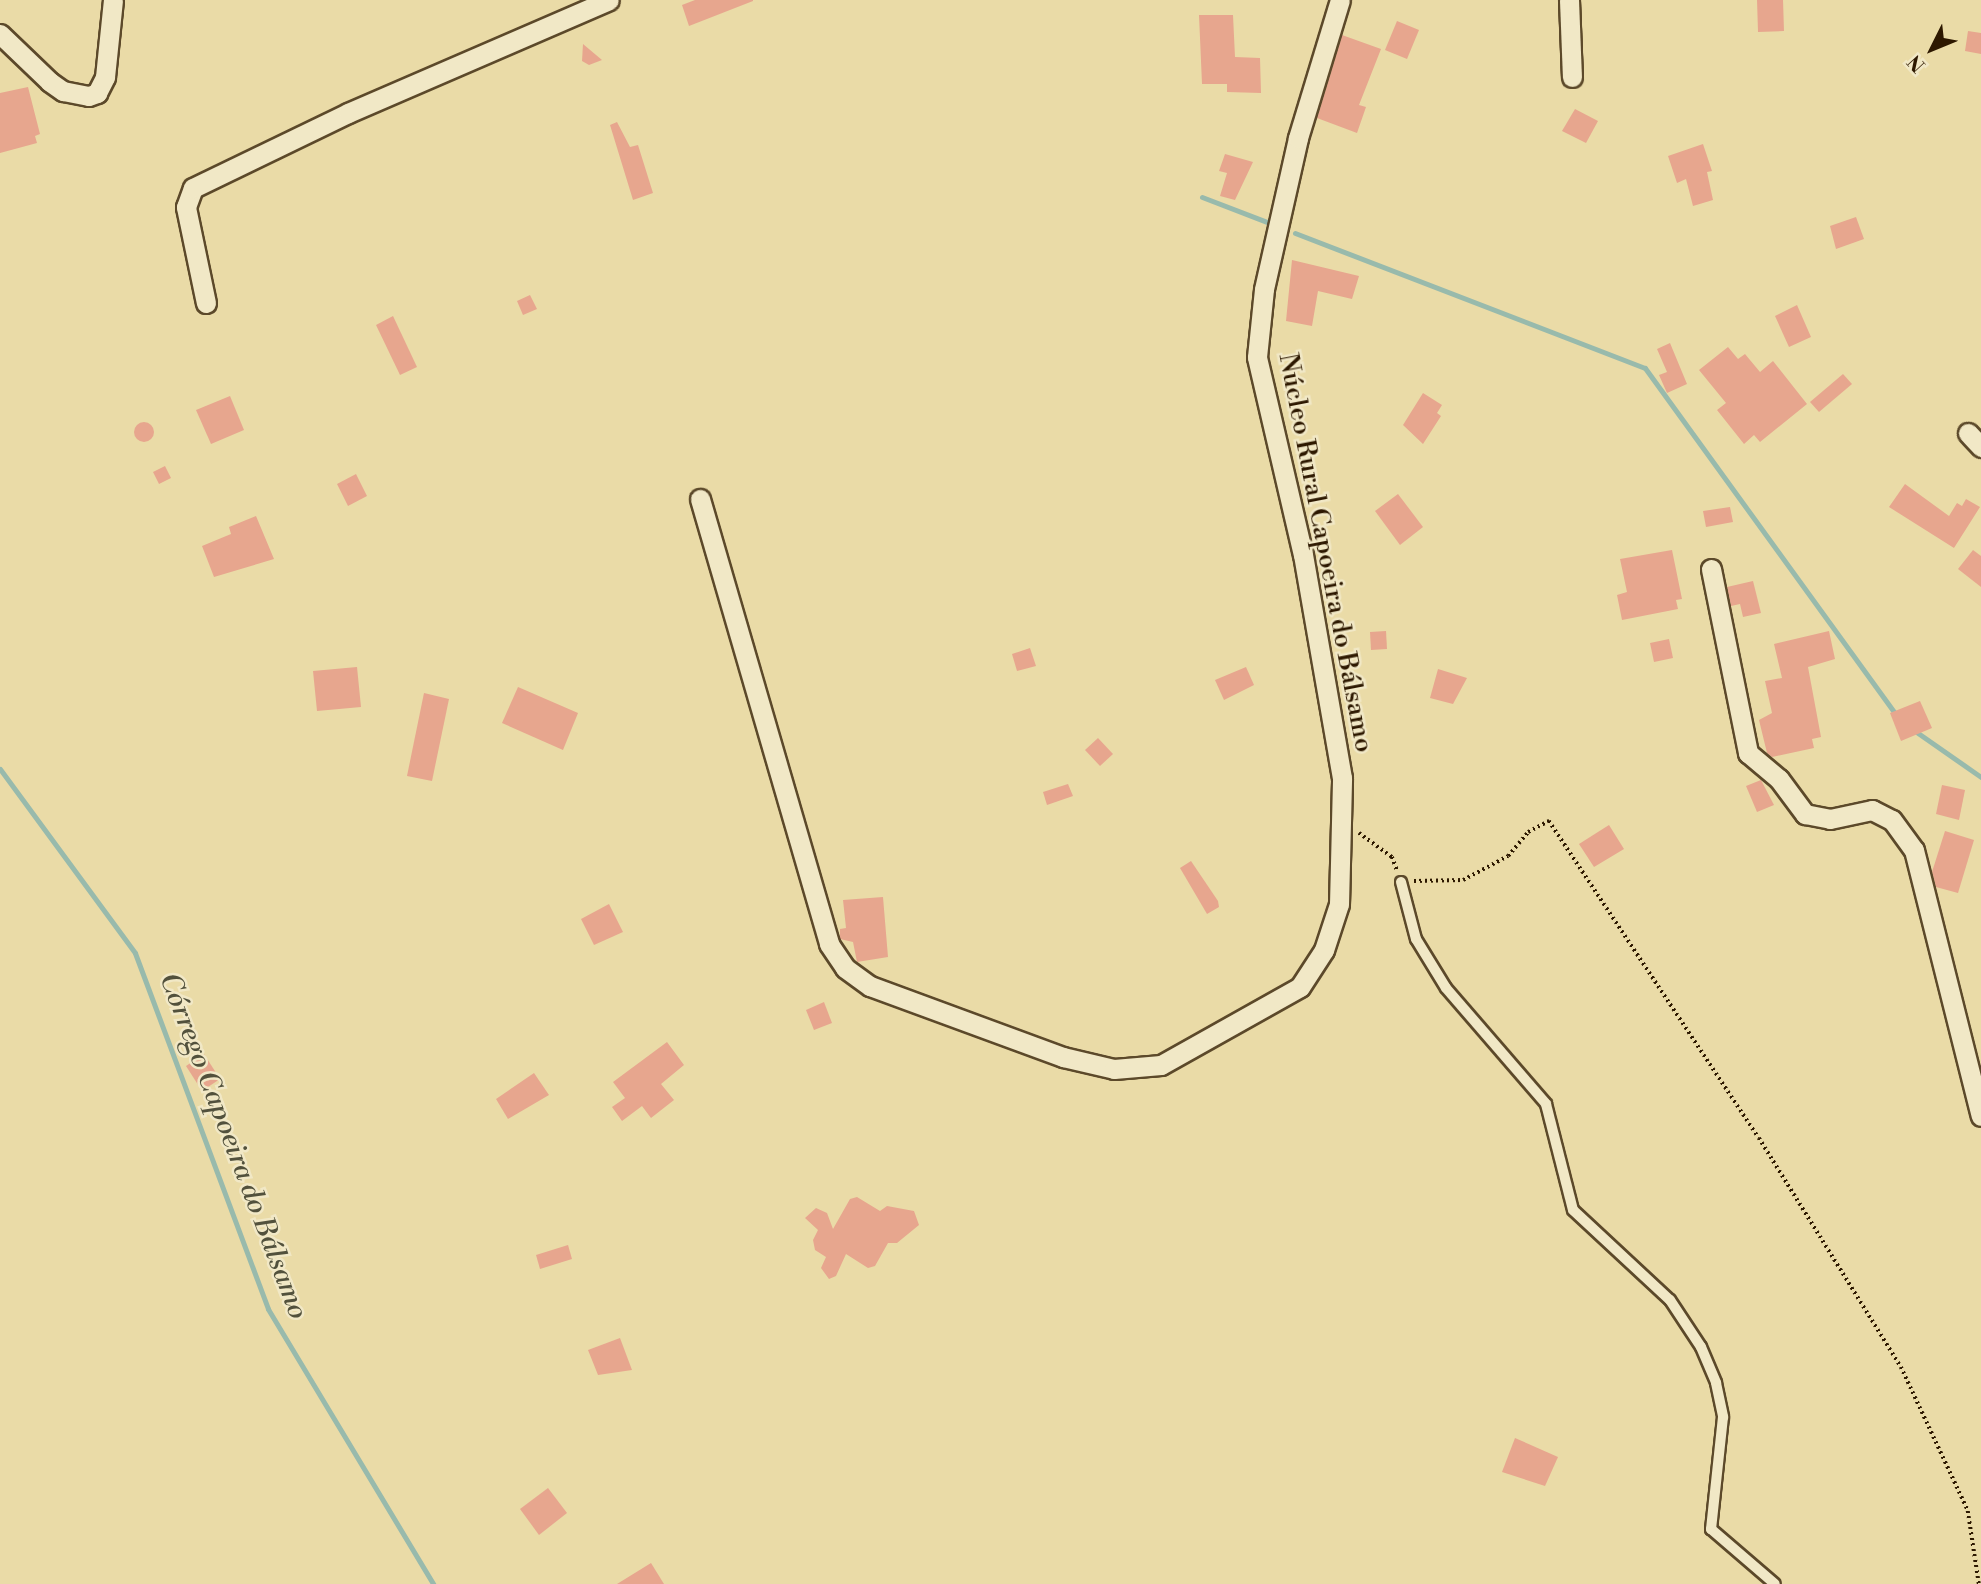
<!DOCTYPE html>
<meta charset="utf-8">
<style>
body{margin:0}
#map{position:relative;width:1981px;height:1584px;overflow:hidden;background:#eadba7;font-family:"Libre Bodoni",serif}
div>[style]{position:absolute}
.stream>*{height:5px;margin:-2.5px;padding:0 2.5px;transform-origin:2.5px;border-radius:2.5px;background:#98baac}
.building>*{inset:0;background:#e7a68e}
.round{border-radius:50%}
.path>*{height:3.5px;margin-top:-1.75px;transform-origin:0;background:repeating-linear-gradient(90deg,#2d1800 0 2px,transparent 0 5.5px)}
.roads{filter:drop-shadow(2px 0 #5c492a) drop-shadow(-2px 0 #5c492a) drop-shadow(0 2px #5c492a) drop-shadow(0 -2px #5c492a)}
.lane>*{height:10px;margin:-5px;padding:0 5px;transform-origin:5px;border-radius:5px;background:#f1e8c6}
.street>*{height:19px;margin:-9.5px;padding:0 9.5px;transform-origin:9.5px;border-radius:9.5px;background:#f1e8c6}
span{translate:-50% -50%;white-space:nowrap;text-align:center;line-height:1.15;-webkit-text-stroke:5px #f1e8c6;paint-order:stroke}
.street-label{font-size:26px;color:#2d1800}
.water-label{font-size:28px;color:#52513c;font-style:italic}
.north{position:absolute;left:1897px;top:14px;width:70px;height:70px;-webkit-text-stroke:5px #f1e8c6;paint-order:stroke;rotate:227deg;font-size:19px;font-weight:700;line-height:28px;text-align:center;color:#2d1800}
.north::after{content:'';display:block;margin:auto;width:24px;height:32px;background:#2d1800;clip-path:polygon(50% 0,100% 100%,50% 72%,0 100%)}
</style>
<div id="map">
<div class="stream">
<div style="left:1202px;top:197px;width:70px;rotate:21deg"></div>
<div style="left:1295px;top:233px;width:375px;rotate:21.1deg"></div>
<div style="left:1645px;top:368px;width:430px;rotate:54.1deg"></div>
<div style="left:1915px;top:731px;width:80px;rotate:34.9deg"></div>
<div style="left:0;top:769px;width:228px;rotate:53.7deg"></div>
<div style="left:135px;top:953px;width:380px;rotate:69.5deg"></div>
<div style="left:268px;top:1309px;width:321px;rotate:59deg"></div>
</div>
<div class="building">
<div style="clip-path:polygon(695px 0,753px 0,753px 1px,689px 26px,682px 5px)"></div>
<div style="clip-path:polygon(1757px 0,1783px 0,1784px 31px,1758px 32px)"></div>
<div style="clip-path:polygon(1199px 15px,1233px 15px,1235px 57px,1260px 58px,1261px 93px,1227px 92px,1227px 84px,1202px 84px)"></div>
<div style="clip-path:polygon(1397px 21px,1419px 30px,1407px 59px,1385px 50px)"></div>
<div style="clip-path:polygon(1968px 31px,1981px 33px,1981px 54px,1965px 51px)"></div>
<div style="clip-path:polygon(1342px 35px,1381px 49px,1359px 105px,1366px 107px,1357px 133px,1317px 118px)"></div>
<div style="clip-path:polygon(583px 44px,602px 60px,589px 65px,582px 61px)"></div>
<div style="clip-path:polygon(28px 87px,40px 134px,35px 136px,37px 143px,0 153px,0 93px)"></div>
<div style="clip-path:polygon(1575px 109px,1598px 121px,1586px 143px,1562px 131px)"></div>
<div style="clip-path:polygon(617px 122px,630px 147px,638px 145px,653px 193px,633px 200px,610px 125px)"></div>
<div style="clip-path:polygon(1703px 144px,1712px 171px,1707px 172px,1713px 200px,1693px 206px,1686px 179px,1677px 183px,1668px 156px)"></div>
<div style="clip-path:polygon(1225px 154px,1253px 162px,1235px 200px,1220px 196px,1227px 173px,1219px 171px)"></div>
<div style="clip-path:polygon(1856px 217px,1864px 239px,1836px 249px,1830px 226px)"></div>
<div style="clip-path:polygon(1292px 260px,1359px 276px,1352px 299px,1318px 291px,1312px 326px,1286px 321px)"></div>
<div style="clip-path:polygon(530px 295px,537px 309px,523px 315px,517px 301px)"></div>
<div style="clip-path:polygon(1797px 305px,1811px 337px,1789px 347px,1775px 316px)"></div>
<div style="clip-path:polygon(393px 316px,417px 367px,400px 375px,376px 325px)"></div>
<div style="clip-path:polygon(1670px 343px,1687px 384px,1667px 393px,1659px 375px,1667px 372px,1657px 349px)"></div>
<div style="clip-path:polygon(1728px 347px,1738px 359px,1745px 354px,1760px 372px,1773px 361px,1807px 404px,1760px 442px,1754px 435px,1744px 444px,1717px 410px,1726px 403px,1699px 370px)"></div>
<div style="clip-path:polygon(1843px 374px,1852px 384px,1819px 412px,1810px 402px)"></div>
<div style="clip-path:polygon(1423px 393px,1442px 405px,1437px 413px,1441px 416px,1423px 444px,1403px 425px)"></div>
<div style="clip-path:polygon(230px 396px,244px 430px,211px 444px,196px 410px)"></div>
<div class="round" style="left:134px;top:422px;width:20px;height:20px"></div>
<div style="clip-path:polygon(165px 466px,171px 478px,159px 484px,153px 472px)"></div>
<div style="clip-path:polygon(356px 474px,367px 496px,348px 506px,337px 484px)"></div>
<div style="clip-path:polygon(1905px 484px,1949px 516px,1957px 503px,1962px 506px,1966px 499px,1980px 507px,1954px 548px,1889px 507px)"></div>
<div style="clip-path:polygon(1398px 494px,1423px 527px,1400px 545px,1375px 511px)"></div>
<div style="clip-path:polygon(1730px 507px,1733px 522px,1706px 527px,1703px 511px)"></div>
<div style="clip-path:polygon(256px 516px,274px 559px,214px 577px,202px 546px,231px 534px,229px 527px)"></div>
<div style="clip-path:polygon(1672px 550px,1682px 599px,1676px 600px,1678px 609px,1622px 620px,1617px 595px,1627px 592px,1620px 559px)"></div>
<div style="clip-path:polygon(1973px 550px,1981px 556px,1981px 587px,1958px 569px)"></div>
<div style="clip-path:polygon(1753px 581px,1761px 613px,1743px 617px,1740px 604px,1731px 606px,1727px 587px)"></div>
<div style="clip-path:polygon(1386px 631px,1387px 649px,1371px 650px,1370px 632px)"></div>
<div style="clip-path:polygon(1829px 631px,1835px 659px,1808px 667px,1821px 737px,1812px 739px,1814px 748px,1772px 757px,1767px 753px,1759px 720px,1772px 713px,1765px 681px,1782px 678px,1774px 644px)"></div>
<div style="clip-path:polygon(1669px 639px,1673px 658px,1654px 662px,1650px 643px)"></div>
<div style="clip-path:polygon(1030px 648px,1036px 666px,1017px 671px,1012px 654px)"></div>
<div style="clip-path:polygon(357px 667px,361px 707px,317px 711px,313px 671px)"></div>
<div style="clip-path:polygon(1246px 667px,1254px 685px,1224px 700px,1215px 680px)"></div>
<div style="clip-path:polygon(1438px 669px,1467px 678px,1453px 704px,1430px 698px)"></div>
<div style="clip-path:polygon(518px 687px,578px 713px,563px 750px,502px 723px)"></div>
<div style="clip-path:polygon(424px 693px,449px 699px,432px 781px,407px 776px)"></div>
<div style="clip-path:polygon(1920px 701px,1932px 728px,1901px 741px,1890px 713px)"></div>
<div style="clip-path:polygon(1098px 738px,1113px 754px,1100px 766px,1085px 750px)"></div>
<div style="clip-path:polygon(1761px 780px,1774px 805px,1757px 812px,1746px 786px)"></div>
<div style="clip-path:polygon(1068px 784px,1073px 796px,1047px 805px,1043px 792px)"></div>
<div style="clip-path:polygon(1942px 785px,1965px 790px,1959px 820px,1936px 814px)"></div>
<div style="clip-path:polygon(1609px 825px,1624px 849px,1594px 867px,1579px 844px)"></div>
<div style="clip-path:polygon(1945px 831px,1974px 840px,1958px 893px,1936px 887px,1932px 872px)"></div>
<div style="clip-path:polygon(1191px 861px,1218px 901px,1219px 907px,1207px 914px,1180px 868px)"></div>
<div style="clip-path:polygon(883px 897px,888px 957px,857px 962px,853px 942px,840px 939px,840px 929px,846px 928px,843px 900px)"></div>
<div style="clip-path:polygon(609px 904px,623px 932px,594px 945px,581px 919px)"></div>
<div style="clip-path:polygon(824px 1002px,832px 1023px,814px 1030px,806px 1010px)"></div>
<div style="clip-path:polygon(667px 1042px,684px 1065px,661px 1084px,674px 1100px,651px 1118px,642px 1106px,622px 1121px,612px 1107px,625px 1098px,613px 1082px)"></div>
<div style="clip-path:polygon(204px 1054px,220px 1079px,202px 1091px,186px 1066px)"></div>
<div style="clip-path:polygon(534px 1073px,549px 1095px,508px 1119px,496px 1099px)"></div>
<div style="clip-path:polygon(857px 1197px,880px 1211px,887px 1206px,914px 1211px,919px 1225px,897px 1243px,888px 1243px,875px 1266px,868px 1268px,846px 1254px,836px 1276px,829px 1279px,821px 1268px,826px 1257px,815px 1250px,813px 1240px,818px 1230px,805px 1218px,816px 1208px,827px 1213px,833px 1229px,850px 1199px)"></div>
<div style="clip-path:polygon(568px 1245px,572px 1259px,540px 1269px,536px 1255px)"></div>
<div style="clip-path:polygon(620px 1338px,632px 1370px,598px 1375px,588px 1350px)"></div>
<div style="clip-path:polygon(1515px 1438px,1558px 1457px,1545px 1486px,1502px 1472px)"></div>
<div style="clip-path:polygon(548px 1488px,567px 1513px,539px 1535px,520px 1509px)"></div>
<div style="clip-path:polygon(651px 1563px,664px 1584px,617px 1584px)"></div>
</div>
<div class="path">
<div style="left:1359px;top:833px;width:41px;rotate:36deg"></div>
<div style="left:1392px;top:857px;width:14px;rotate:69deg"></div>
<div style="left:1414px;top:881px;width:49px;rotate:-1.2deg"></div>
<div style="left:1463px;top:880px;width:51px;rotate:-28.1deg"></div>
<div style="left:1508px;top:856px;width:31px;rotate:-50deg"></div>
<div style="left:1528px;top:832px;width:24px;rotate:-28deg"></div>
<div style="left:1549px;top:821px;width:380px;rotate:56.5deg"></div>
<div style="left:1759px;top:1138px;width:269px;rotate:58.2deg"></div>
<div style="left:1901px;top:1367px;width:159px;rotate:65deg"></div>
<div style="left:1968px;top:1511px;width:74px;rotate:81.4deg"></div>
</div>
<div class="roads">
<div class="lane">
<div style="left:1401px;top:882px;width:59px;rotate:75.3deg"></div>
<div style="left:1416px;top:939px;width:57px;rotate:58.5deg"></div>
<div style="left:1446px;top:988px;width:153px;rotate:49.2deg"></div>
<div style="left:1546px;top:1104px;width:109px;rotate:75.7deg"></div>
<div style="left:1573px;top:1210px;width:132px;rotate:42.9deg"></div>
<div style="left:1670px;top:1300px;width:56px;rotate:56.6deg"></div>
<div style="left:1701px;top:1347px;width:39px;rotate:67deg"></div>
<div style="left:1716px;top:1383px;width:35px;rotate:78deg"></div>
<div style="left:1723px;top:1417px;width:113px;rotate:96.1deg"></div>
<div style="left:1711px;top:1529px;width:84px;rotate:40.7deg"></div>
</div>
<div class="street">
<div style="left:1569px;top:0;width:77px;rotate:87.8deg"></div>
<div style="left:0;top:34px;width:69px;rotate:43.8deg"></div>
<div style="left:50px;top:82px;width:16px;rotate:35deg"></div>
<div style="left:63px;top:91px;width:26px;rotate:11deg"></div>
<div style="left:89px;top:96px;width:9px;rotate:-21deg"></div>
<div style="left:97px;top:93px;width:18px;rotate:-63deg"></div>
<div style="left:105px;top:77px;width:77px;rotate:-84.1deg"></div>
<div style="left:206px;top:303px;width:98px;rotate:-101.8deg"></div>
<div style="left:186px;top:207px;width:20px;rotate:-70deg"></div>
<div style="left:193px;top:188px;width:172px;rotate:-25.8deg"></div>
<div style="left:348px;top:113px;width:284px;rotate:-23.4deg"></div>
<div style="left:1968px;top:433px;width:19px;rotate:47deg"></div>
<div style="left:700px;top:499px;width:463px;rotate:73.8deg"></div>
<div style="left:829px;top:944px;width:29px;rotate:56deg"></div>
<div style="left:845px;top:968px;width:31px;rotate:36deg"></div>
<div style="left:870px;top:986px;width:206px;rotate:20.2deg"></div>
<div style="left:1063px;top:1057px;width:52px;rotate:13.2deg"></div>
<div style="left:1114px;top:1069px;width:47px;rotate:-4.9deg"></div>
<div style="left:1161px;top:1065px;width:159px;rotate:-29.3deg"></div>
<div style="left:1300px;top:987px;width:44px;rotate:-57deg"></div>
<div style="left:1324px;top:950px;width:48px;rotate:-71.9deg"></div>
<div style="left:1339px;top:904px;width:126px;rotate:-88.6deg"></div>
<div style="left:1342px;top:778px;width:226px;rotate:-99.9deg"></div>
<div style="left:1303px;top:555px;width:203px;rotate:-103.1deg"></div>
<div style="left:1257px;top:357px;width:68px;rotate:-84.1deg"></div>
<div style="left:1264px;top:289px;width:155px;rotate:-77.3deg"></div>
<div style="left:1298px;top:138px;width:144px;rotate:-73.1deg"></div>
<div style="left:1711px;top:569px;width:188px;rotate:78.6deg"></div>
<div style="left:1748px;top:753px;width:40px;rotate:40deg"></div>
<div style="left:1779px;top:779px;width:44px;rotate:53.4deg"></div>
<div style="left:1805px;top:814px;width:25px;rotate:11deg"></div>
<div style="left:1830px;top:819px;width:43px;rotate:-12.1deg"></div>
<div style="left:1872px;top:810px;width:22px;rotate:27deg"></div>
<div style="left:1892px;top:820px;width:37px;rotate:54deg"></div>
<div style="left:1914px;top:850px;width:274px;rotate:75.9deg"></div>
</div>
</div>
<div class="street-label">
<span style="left:1325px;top:553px;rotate:79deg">Núcleo Rural Capoeira do Bálsamo</span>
</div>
<div class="water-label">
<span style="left:233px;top:1146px;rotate:69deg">Córrego Capoeira do Bálsamo</span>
</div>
<div class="north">N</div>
</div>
